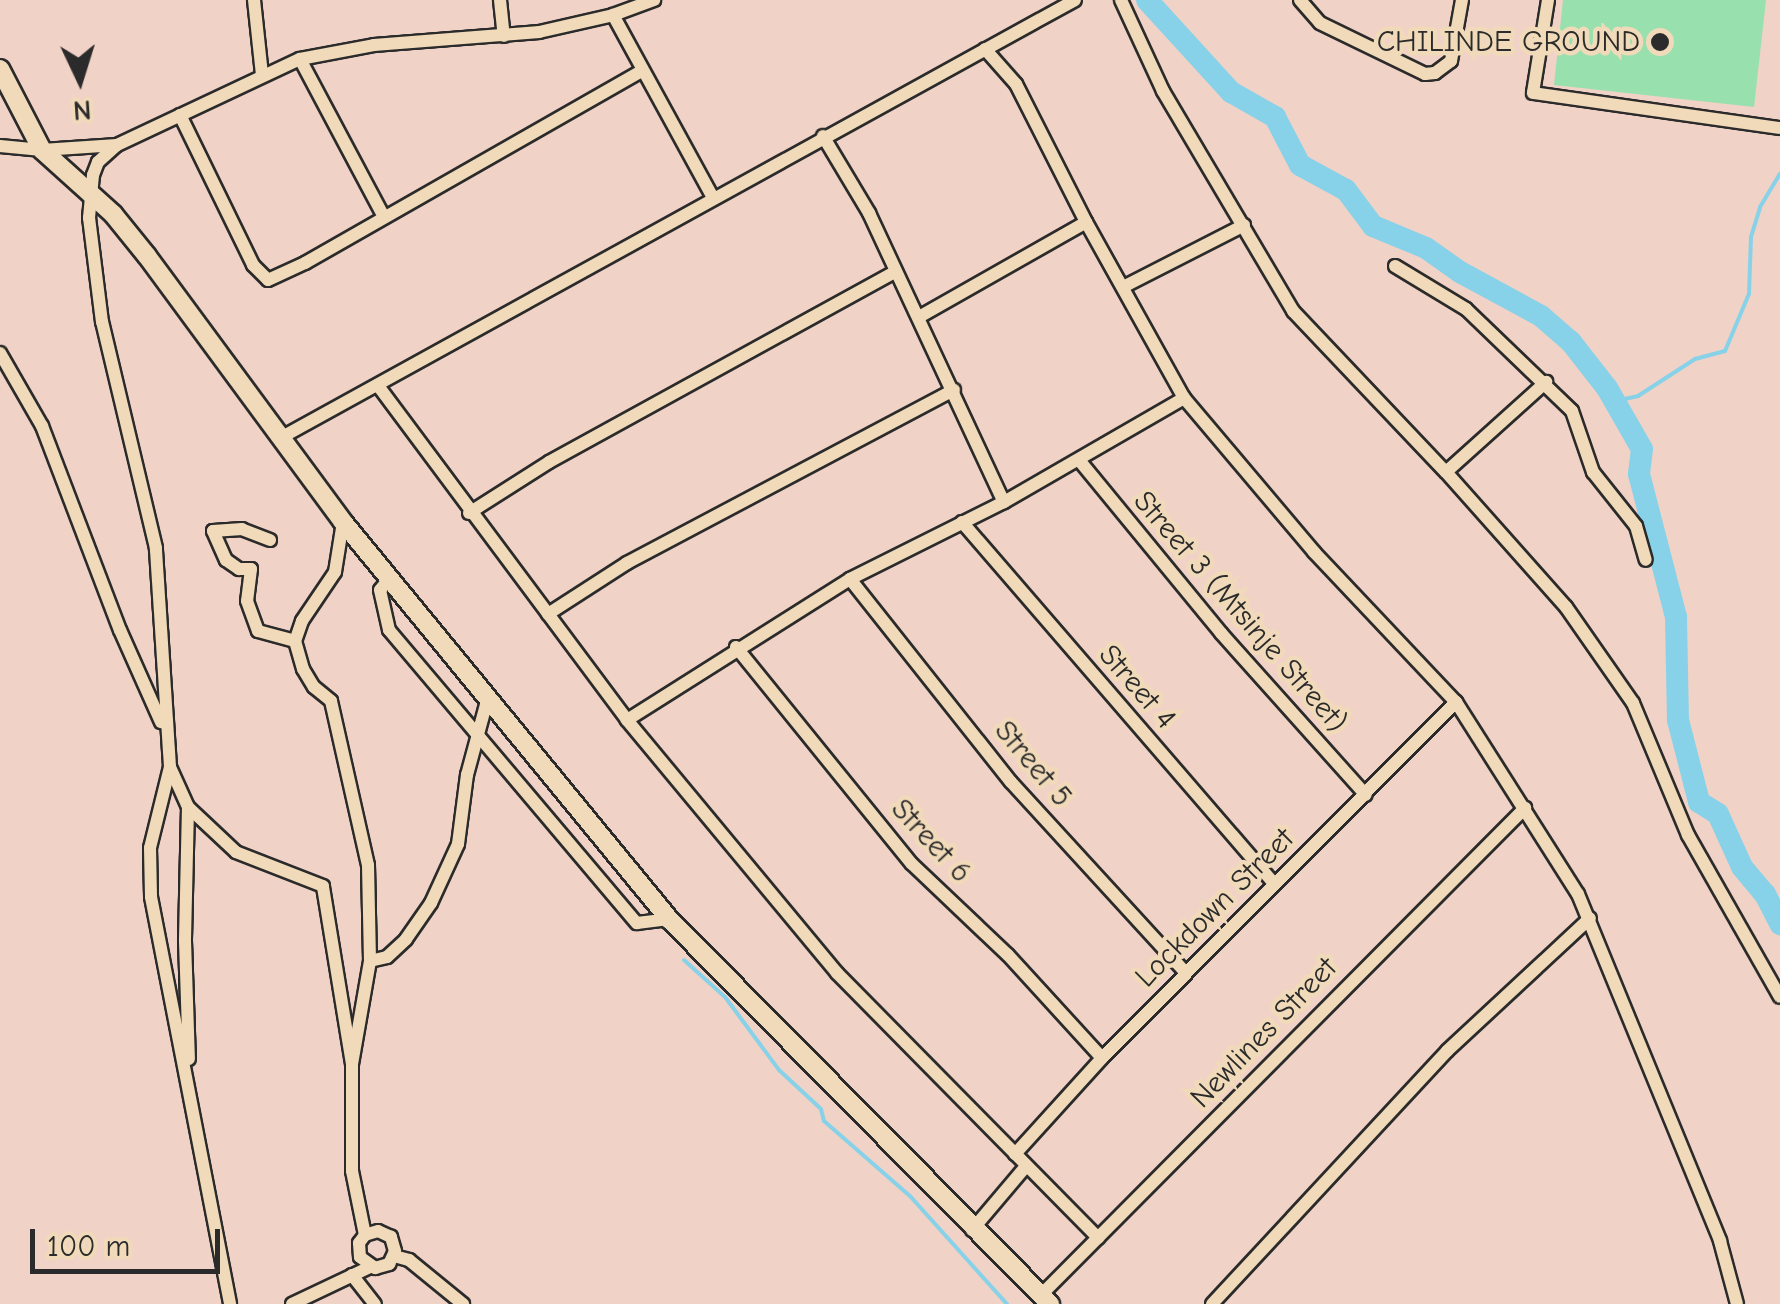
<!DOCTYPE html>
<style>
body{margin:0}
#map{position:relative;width:1780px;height:1304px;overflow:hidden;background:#f1d2c6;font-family:"Comic Neue",sans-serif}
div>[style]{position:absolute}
.green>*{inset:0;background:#98e0ae}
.stream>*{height:4px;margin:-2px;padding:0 2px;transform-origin:2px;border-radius:2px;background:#88d2e9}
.river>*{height:22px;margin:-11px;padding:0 11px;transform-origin:11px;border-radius:11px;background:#88d2e9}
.roads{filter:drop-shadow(2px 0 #2b2b2b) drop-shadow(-2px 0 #2b2b2b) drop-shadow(0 2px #2b2b2b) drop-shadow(0 -2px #2b2b2b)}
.street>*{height:12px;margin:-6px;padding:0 6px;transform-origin:6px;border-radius:6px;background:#f1dab9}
.secondary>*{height:18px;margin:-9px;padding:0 9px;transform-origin:9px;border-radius:9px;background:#f1dab9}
.dots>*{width:28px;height:28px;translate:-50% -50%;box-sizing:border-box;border:5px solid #f1dab9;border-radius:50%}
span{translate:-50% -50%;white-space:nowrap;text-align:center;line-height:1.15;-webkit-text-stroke:9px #f1dab9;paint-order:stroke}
.poi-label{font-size:30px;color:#2b2b2b}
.right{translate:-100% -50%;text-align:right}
.street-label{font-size:30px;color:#2b2b2b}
.north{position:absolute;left:30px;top:30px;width:100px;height:100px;-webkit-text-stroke:8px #f1dab9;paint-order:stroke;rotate:176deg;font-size:28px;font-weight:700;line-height:40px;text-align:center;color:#2b2b2b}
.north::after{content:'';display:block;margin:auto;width:35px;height:45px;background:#2b2b2b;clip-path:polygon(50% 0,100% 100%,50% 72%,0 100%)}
.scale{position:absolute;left:30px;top:1229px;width:190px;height:45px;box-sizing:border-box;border:5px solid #2b2b2b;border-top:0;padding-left:12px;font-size:30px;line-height:35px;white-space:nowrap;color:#2b2b2b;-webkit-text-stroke:8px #f1dab9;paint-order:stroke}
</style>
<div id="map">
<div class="green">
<div style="clip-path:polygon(1563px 0,1766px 0,1754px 107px,1554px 85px)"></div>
</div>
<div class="stream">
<div style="left:1615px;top:401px;width:24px;rotate:-12deg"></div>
<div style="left:1638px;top:396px;width:68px;rotate:-33deg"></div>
<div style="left:1695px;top:359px;width:31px;rotate:-15deg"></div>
<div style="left:1725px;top:351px;width:62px;rotate:-67.2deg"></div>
<div style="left:1749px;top:294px;width:57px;rotate:-88deg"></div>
<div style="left:1751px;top:237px;width:31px;rotate:-73deg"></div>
<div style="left:1760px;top:207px;width:39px;rotate:-59deg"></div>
<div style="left:684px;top:960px;width:55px;rotate:42.1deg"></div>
<div style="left:725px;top:997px;width:91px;rotate:53.5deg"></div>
<div style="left:779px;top:1070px;width:57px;rotate:42.9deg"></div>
<div style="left:821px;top:1109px;width:12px;rotate:76deg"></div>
<div style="left:824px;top:1121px;width:114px;rotate:41.1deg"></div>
<div style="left:910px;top:1196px;width:145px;rotate:48.1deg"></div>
</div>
<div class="river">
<div style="left:1147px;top:0;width:125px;rotate:47.6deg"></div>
<div style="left:1231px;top:92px;width:51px;rotate:29.6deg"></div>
<div style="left:1275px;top:117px;width:54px;rotate:62.5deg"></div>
<div style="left:1300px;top:165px;width:52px;rotate:28.5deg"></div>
<div style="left:1346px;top:190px;width:45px;rotate:53.1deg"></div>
<div style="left:1373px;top:226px;width:57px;rotate:22.5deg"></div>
<div style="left:1426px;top:248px;width:42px;rotate:35.2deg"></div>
<div style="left:1460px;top:272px;width:92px;rotate:28.5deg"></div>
<div style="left:1541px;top:316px;width:40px;rotate:41deg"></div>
<div style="left:1571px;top:342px;width:58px;rotate:52deg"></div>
<div style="left:1607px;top:388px;width:70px;rotate:60.2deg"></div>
<div style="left:1642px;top:449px;width:25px;rotate:97deg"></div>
<div style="left:1639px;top:474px;width:148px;rotate:75.5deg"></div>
<div style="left:1676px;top:617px;width:103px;rotate:88.9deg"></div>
<div style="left:1678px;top:720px;width:85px;rotate:75.6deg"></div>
<div style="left:1699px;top:802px;width:22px;rotate:32deg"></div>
<div style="left:1718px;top:814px;width:58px;rotate:65.6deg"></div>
<div style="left:1742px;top:867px;width:35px;rotate:50deg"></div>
<div style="left:1765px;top:894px;width:34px;rotate:63deg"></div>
</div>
<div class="roads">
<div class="street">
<div style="left:254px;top:0;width:75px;rotate:83.9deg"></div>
<div style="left:500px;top:0;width:36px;rotate:84deg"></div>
<div style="left:1121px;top:0;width:100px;rotate:65.2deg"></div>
<div style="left:1163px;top:91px;width:256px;rotate:59.4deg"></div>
<div style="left:1293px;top:311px;width:222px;rotate:46.5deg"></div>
<div style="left:1446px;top:472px;width:181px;rotate:48.4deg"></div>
<div style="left:1566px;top:607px;width:117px;rotate:55.1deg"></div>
<div style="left:1633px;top:703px;width:143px;rotate:67.4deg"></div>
<div style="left:1688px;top:835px;width:186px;rotate:60.4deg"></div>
<div style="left:1300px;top:0;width:30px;rotate:49deg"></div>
<div style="left:1320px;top:23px;width:117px;rotate:25.9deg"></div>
<div style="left:1425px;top:74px;width:10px;rotate:-6deg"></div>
<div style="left:1435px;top:73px;width:20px;rotate:-37deg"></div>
<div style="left:1451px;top:61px;width:62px;rotate:-79.8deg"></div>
<div style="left:1548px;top:0;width:94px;rotate:99.2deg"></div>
<div style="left:1533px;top:93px;width:249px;rotate:8.1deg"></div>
<div style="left:613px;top:15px;width:209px;rotate:61.3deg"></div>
<div style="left:985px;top:49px;width:47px;rotate:48.5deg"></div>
<div style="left:1016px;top:84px;width:155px;rotate:63.1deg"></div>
<div style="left:1086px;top:222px;width:201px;rotate:60.9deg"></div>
<div style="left:1184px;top:398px;width:202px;rotate:49.8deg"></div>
<div style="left:1314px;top:552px;width:207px;rotate:46.6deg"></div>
<div style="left:1456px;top:702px;width:227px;rotate:57.6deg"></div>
<div style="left:1578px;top:894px;width:375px;rotate:67.7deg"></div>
<div style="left:1720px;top:1241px;width:65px;rotate:74.9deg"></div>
<div style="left:300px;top:59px;width:179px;rotate:62deg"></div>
<div style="left:180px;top:115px;width:167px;rotate:64deg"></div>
<div style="left:253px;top:265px;width:21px;rotate:45deg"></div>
<div style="left:268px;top:280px;width:41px;rotate:-24.7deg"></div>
<div style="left:305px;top:263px;width:388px;rotate:-29.7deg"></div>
<div style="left:823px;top:136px;width:90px;rotate:59.1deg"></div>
<div style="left:869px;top:213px;width:319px;rotate:65deg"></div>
<div style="left:0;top:146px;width:42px;rotate:5.4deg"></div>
<div style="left:42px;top:150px;width:75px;rotate:-3.8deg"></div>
<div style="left:1395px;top:266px;width:83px;rotate:31.2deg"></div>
<div style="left:1466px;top:309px;width:147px;rotate:43.9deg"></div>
<div style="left:1572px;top:411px;width:65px;rotate:71deg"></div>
<div style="left:1593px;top:472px;width:69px;rotate:51.5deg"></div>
<div style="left:1636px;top:526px;width:35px;rotate:74deg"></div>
<div style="left:1123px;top:287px;width:136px;rotate:-27.1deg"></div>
<div style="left:919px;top:317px;width:192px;rotate:-29.6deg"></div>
<div style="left:0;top:353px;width:84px;rotate:60.1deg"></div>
<div style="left:42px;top:426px;width:218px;rotate:69.1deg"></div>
<div style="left:120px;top:630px;width:101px;rotate:66deg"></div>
<div style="left:379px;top:387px;width:415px;rotate:53.3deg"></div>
<div style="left:627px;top:720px;width:329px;rotate:50.3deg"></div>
<div style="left:837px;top:973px;width:372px;rotate:45.4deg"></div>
<div style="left:284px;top:436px;width:903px;rotate:-28.86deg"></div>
<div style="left:1079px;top:460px;width:224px;rotate:50.6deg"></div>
<div style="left:1221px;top:633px;width:217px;rotate:48.2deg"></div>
<div style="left:1446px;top:472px;width:135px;rotate:-42deg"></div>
<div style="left:469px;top:513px;width:95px;rotate:-32.5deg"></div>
<div style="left:549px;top:462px;width:394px;rotate:-28.8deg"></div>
<div style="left:343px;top:522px;width:51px;rotate:99.1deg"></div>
<div style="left:335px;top:572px;width:59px;rotate:124deg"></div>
<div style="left:302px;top:621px;width:21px;rotate:109deg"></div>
<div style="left:295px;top:641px;width:29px;rotate:74deg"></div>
<div style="left:303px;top:669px;width:21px;rotate:59deg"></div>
<div style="left:314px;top:687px;width:22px;rotate:39deg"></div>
<div style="left:331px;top:701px;width:168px;rotate:77.3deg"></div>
<div style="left:368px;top:865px;width:96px;rotate:88.8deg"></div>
<div style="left:370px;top:961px;width:105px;rotate:99.9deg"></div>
<div style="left:352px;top:1064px;width:107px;rotate:90deg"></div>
<div style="left:352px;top:1171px;width:65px;rotate:78.5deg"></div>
<div style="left:365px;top:1235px;width:10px;rotate:127deg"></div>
<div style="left:359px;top:1243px;width:14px;rotate:86deg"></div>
<div style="left:360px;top:1257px;width:19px;rotate:36deg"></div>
<div style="left:375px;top:1268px;width:15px;rotate:-16deg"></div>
<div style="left:389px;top:1264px;width:14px;rotate:-65deg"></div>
<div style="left:395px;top:1251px;width:15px;rotate:-106deg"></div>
<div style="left:391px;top:1237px;width:14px;rotate:-155deg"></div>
<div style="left:378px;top:1231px;width:14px;rotate:163deg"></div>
<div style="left:962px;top:522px;width:478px;rotate:49.2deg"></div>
<div style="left:270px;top:540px;width:30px;rotate:-159deg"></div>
<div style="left:242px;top:529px;width:29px;rotate:176deg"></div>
<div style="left:213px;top:531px;width:32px;rotate:66deg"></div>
<div style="left:226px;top:560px;width:16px;rotate:35deg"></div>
<div style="left:239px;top:569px;width:12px"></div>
<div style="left:251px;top:569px;width:32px;rotate:97deg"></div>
<div style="left:247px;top:601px;width:32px;rotate:70deg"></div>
<div style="left:258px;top:631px;width:38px;rotate:15deg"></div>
<div style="left:389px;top:579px;width:14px;rotate:129deg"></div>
<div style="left:380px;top:590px;width:41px;rotate:77.3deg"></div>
<div style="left:389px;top:630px;width:384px;rotate:49.8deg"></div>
<div style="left:637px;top:923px;width:32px;rotate:-7deg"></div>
<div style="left:850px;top:579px;width:259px;rotate:51.6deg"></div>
<div style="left:1011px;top:782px;width:259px;rotate:47.5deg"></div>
<div style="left:548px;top:614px;width:94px;rotate:-32.8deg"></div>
<div style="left:627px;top:563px;width:370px;rotate:-27.9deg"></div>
<div style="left:736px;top:647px;width:279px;rotate:51deg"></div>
<div style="left:912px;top:864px;width:132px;rotate:43.5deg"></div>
<div style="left:1008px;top:955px;width:139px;rotate:47.6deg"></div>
<div style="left:627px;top:720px;width:264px;rotate:-32.3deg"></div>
<div style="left:850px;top:579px;width:172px;rotate:-26.6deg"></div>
<div style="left:1004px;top:502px;width:208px;rotate:-30deg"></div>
<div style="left:170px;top:767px;width:83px;rotate:103.9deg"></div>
<div style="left:150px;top:848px;width:49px;rotate:88.8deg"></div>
<div style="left:151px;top:897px;width:415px;rotate:79deg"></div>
<div style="left:188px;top:807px;width:134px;rotate:91.3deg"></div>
<div style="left:185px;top:941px;width:118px;rotate:88.1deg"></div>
<div style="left:370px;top:961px;width:17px;rotate:-13deg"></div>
<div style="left:387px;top:957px;width:26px;rotate:-43deg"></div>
<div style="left:406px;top:939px;width:44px;rotate:-55.2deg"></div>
<div style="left:431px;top:903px;width:65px;rotate:-65.4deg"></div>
<div style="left:458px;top:844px;width:70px;rotate:-82.6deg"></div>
<div style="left:467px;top:775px;width:77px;rotate:-74.9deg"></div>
<div style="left:352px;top:1064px;width:180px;rotate:-99.3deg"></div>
<div style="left:323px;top:886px;width:93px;rotate:-158.7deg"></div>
<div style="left:236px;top:852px;width:66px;rotate:-136.8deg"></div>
<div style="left:188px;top:807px;width:44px;rotate:-114.2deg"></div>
<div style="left:170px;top:767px;width:219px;rotate:-93.7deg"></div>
<div style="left:156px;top:548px;width:232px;rotate:-103.4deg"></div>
<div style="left:102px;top:322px;width:105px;rotate:-97.1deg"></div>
<div style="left:89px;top:218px;width:43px;rotate:-84.7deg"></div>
<div style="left:93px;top:175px;width:14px;rotate:-69deg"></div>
<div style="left:98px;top:162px;width:25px;rotate:-42deg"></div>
<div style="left:117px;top:145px;width:202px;rotate:-25.2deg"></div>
<div style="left:300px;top:59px;width:75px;rotate:-10.7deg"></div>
<div style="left:374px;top:45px;width:166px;rotate:-4.5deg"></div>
<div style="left:539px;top:32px;width:76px;rotate:-12.9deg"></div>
<div style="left:613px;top:15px;width:44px;rotate:-20.1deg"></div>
<div style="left:1015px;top:1154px;width:130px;rotate:-47.8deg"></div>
<div style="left:1102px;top:1058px;width:502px;rotate:-45.16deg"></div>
<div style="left:972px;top:1230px;width:84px;rotate:-49.8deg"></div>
<div style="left:394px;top:1256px;width:16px;rotate:15deg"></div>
<div style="left:409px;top:1260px;width:70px;rotate:39.2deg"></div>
<div style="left:352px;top:1275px;width:37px;rotate:52deg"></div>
<div style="left:1041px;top:1295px;width:687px;rotate:-45.18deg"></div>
<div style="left:292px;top:1304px;width:86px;rotate:-25.4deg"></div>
<div style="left:1212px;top:1304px;width:345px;rotate:-47.1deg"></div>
<div style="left:1447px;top:1051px;width:195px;rotate:-42.9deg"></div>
</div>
<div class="secondary">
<div style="left:0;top:69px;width:91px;rotate:62.6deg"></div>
<div style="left:42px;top:150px;width:96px;rotate:42deg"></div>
<div style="left:113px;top:214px;width:54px;rotate:51deg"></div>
<div style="left:147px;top:256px;width:330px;rotate:53.6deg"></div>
<div style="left:343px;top:522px;width:514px;rotate:50.61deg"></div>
<div style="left:669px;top:919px;width:542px;rotate:45.3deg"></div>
</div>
</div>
<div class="dots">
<div style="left:1660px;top:42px;background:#2b2b2b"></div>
</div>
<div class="poi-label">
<span class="right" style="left:1640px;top:42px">CHILINDE GROUND</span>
</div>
<div class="street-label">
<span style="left:1240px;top:612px;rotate:49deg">Street 3 (Mtsinje Street)</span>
<span style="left:1137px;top:687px;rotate:49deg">Street 4</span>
<span style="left:1033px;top:764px;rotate:50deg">Street 5</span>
<span style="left:931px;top:841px;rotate:47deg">Street 6</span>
<span style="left:1215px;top:908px;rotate:-45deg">Lockdown Street</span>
<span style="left:1264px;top:1033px;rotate:-46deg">Newlines Street</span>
</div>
<div class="north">N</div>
<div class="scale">100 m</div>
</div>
